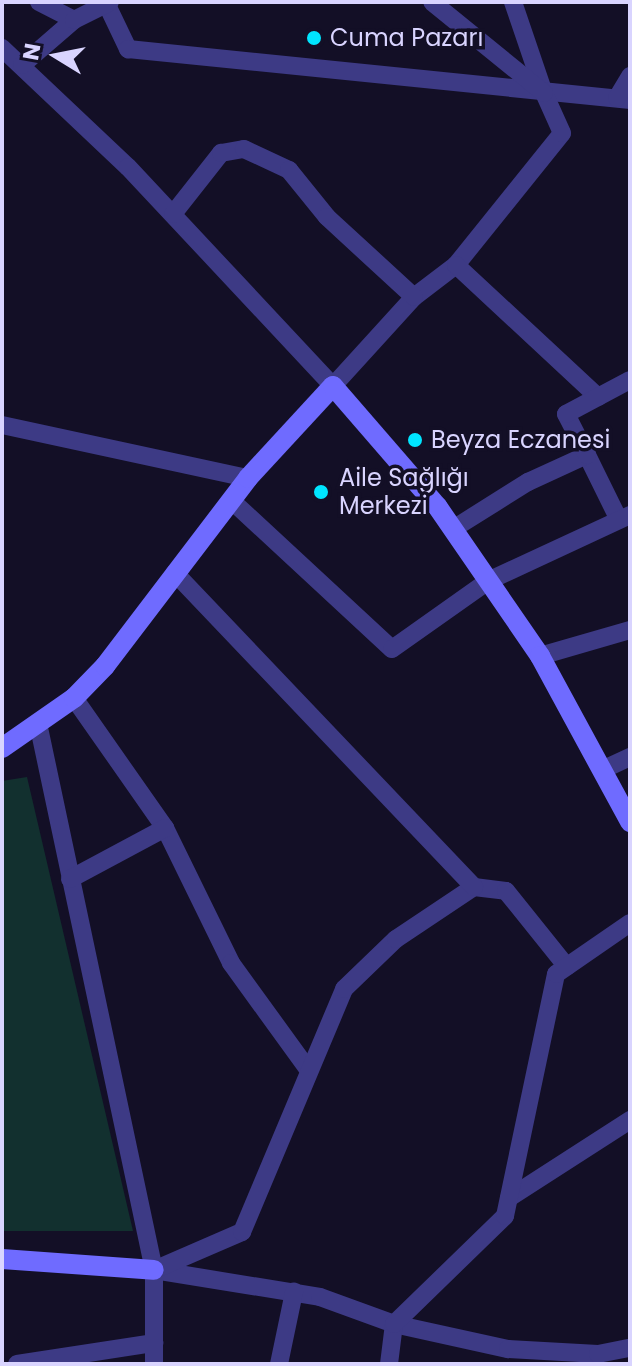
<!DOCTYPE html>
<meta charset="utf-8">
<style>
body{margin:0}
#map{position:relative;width:632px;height:1366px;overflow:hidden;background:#130f26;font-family:Poppins,sans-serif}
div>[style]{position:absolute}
.green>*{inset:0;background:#12302f}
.street>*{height:18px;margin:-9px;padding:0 9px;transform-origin:9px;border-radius:9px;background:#3d3a85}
.secondary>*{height:20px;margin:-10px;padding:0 10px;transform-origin:10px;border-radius:10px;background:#6f6bff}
.dots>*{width:22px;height:22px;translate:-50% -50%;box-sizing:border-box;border:4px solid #130f26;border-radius:50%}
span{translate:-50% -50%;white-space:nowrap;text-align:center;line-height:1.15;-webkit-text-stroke:7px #130f26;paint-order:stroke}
.poi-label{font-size:24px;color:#d9d4ff}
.left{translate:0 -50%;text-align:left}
.frame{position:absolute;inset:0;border:4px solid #d9d4ff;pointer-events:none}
.north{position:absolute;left:16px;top:16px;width:80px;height:80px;-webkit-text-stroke:6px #130f26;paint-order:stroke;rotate:280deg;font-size:22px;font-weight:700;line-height:32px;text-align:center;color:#d9d4ff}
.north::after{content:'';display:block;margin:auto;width:28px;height:36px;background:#d9d4ff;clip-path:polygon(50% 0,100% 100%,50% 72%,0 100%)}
</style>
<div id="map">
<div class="green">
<div style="clip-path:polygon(27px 777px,133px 1231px,2px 1231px,2px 781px)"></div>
</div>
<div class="street">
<div style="left:39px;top:2px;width:39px;rotate:27deg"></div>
<div style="left:513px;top:2px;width:96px;rotate:71.2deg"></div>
<div style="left:108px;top:7px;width:47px;rotate:64.5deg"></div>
<div style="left:128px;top:49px;width:505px;rotate:5.8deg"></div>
<div style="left:2px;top:48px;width:173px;rotate:43.4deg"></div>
<div style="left:128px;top:167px;width:300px;rotate:46.9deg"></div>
<div style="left:333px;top:386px;width:120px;rotate:-47.7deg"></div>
<div style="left:414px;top:297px;width:53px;rotate:-37.3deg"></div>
<div style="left:456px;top:265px;width:169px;rotate:-51.2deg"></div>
<div style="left:562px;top:133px;width:44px;rotate:-114.2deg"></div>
<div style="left:544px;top:93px;width:144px;rotate:-140.9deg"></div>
<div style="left:22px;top:65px;width:69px;rotate:-40.9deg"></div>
<div style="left:74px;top:20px;width:40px;rotate:-26.6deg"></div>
<div style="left:617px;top:98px;width:26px;rotate:-59deg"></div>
<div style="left:173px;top:214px;width:78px;rotate:-51.8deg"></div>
<div style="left:221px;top:153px;width:23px;rotate:-10deg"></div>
<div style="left:244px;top:149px;width:50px;rotate:25deg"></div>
<div style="left:289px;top:170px;width:60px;rotate:51deg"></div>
<div style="left:327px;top:217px;width:118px;rotate:42.6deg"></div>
<div style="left:456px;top:265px;width:194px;rotate:42.9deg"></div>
<div style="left:2px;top:425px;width:252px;rotate:12.2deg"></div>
<div style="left:587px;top:455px;width:72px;rotate:63.8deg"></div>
<div style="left:231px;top:500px;width:219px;rotate:42.8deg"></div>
<div style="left:392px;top:649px;width:118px;rotate:-35.3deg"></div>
<div style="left:488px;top:581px;width:157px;rotate:-24.9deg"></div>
<div style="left:453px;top:529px;width:89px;rotate:-32.1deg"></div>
<div style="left:528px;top:482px;width:65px;rotate:-24.6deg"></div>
<div style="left:587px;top:455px;width:46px;rotate:-117.1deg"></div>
<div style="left:566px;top:414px;width:72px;rotate:-28deg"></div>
<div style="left:540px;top:656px;width:94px;rotate:-16.1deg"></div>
<div style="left:74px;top:698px;width:159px;rotate:55deg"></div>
<div style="left:165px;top:828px;width:150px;rotate:63.9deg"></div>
<div style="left:231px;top:963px;width:130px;rotate:54.1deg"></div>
<div style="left:38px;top:723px;width:559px;rotate:78.03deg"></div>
<div style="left:154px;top:1270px;width:168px;rotate:9.2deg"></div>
<div style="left:320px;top:1297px;width:79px;rotate:20deg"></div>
<div style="left:394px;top:1324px;width:117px;rotate:12.4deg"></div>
<div style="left:508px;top:1349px;width:90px;rotate:3.2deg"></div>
<div style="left:598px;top:1354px;width:33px;rotate:-11deg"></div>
<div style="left:602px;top:770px;width:31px;rotate:-25deg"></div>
<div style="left:70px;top:879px;width:108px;rotate:-28.2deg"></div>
<div style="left:474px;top:887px;width:32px;rotate:7deg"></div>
<div style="left:506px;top:891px;width:97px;rotate:51.2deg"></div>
<div style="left:509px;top:1198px;width:144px;rotate:-32.8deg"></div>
<div style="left:17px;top:1364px;width:139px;rotate:-8.7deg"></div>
<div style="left:154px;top:1364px;width:94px;rotate:-90deg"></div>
<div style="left:154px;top:1270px;width:96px;rotate:-23.4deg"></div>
<div style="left:242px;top:1232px;width:264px;rotate:-67.2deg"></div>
<div style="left:344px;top:989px;width:72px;rotate:-43.9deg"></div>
<div style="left:396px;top:939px;width:94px;rotate:-33.7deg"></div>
<div style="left:474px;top:887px;width:434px;rotate:-133.6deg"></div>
<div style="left:279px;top:1364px;width:74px;rotate:-78.2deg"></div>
<div style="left:389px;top:1364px;width:40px;rotate:-82.9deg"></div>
<div style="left:394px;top:1324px;width:155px;rotate:-44.2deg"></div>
<div style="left:505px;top:1216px;width:247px;rotate:-78.1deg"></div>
<div style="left:556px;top:974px;width:90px;rotate:-34.6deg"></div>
</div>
<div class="secondary">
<div style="left:2px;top:748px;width:88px;rotate:-34.8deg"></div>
<div style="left:74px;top:698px;width:45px;rotate:-45.9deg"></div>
<div style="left:105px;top:666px;width:236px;rotate:-52.7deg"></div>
<div style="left:248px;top:478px;width:125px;rotate:-47.3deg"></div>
<div style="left:333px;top:386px;width:159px;rotate:49.1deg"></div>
<div style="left:437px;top:506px;width:182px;rotate:55.5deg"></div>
<div style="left:540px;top:656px;width:189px;rotate:61.5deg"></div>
<div style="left:2px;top:1259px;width:152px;rotate:4.1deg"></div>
</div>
<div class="dots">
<div style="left:314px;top:38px;background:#00e5ff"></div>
<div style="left:415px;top:440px;background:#00e5ff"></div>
<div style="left:321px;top:492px;background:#00e5ff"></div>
</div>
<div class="poi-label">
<span class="left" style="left:330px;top:38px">Cuma Pazarı</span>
<span class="left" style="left:431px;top:440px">Beyza Eczanesi</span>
<span class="left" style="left:339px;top:492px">Aile Sağlığı<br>Merkezi</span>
</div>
<div class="frame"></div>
<div class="north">N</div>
</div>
